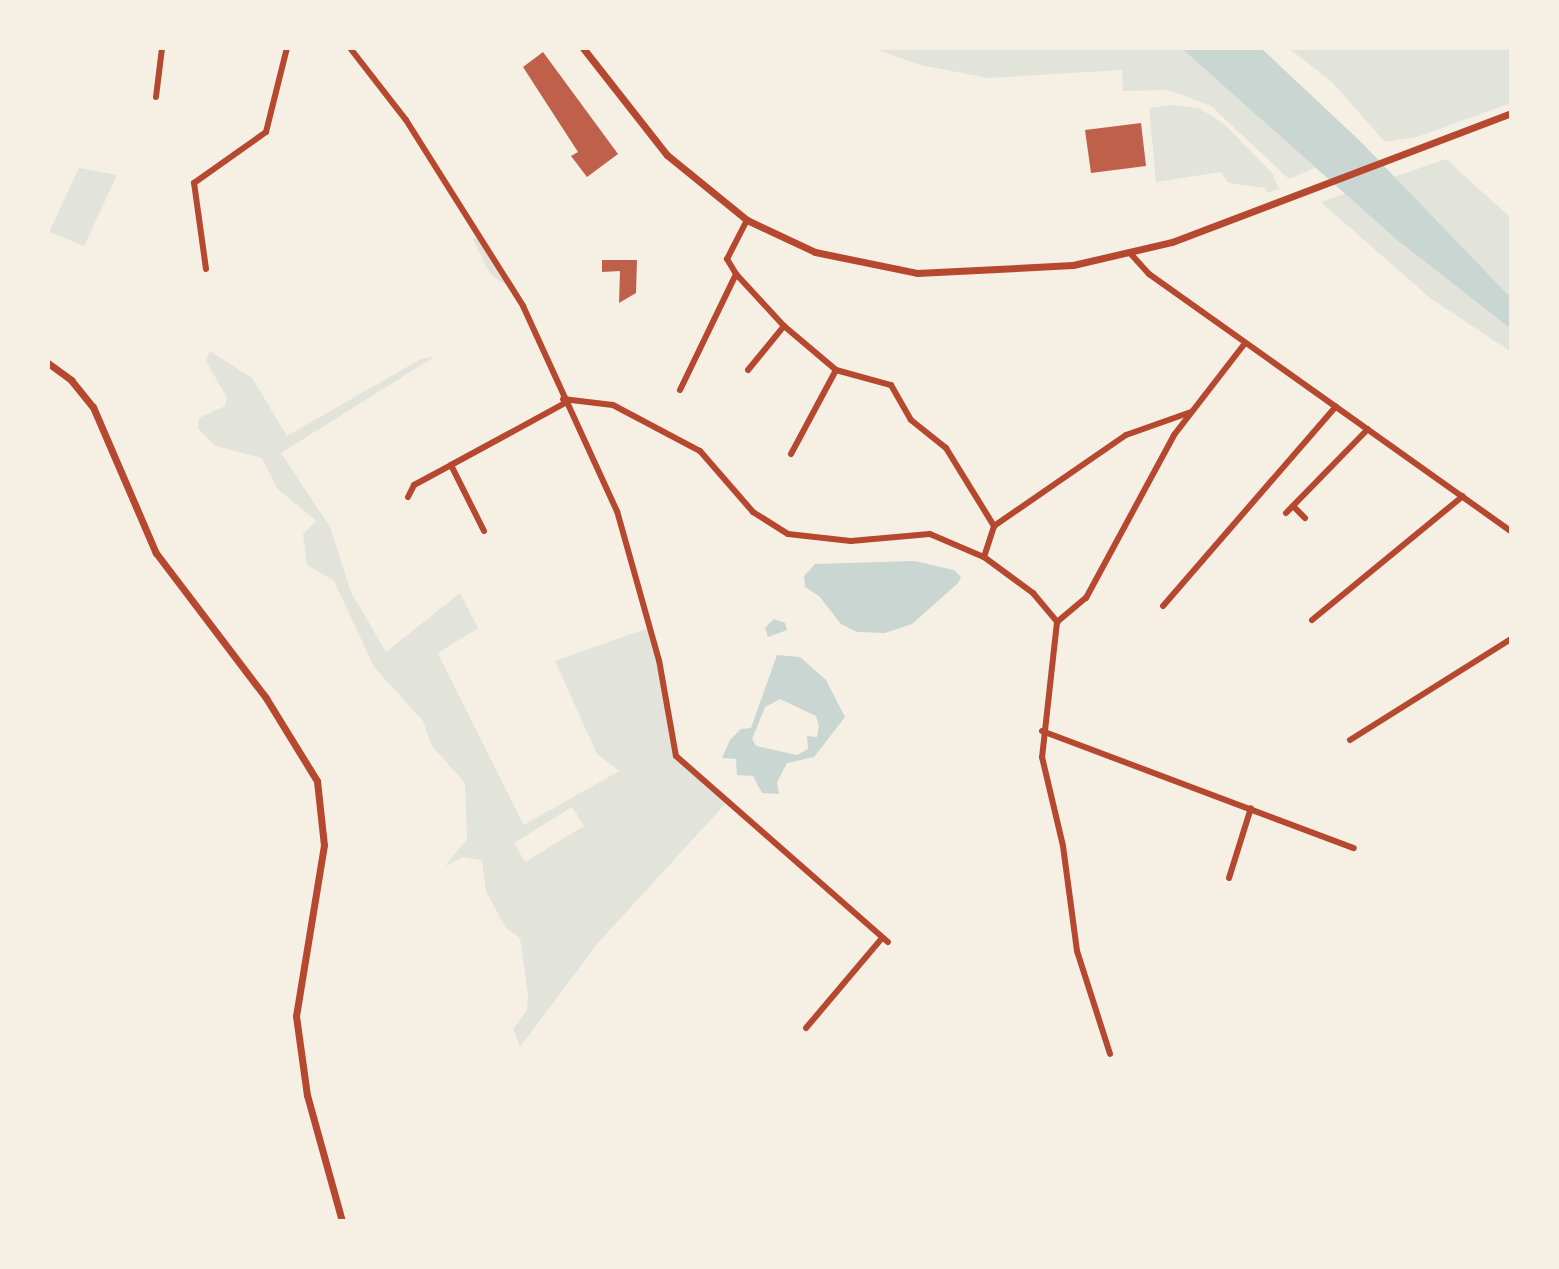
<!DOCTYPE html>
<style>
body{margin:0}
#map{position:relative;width:1559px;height:1269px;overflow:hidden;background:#f6efe4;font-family:"Work Sans",sans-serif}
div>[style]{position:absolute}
.green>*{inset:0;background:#e2e4dc}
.water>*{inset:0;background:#c9d6d2}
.building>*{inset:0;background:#bf614a}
.minor>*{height:6px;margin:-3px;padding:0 3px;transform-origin:3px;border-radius:3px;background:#b5482f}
.tertiary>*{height:7px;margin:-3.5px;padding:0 3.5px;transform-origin:3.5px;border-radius:3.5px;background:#b5482f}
span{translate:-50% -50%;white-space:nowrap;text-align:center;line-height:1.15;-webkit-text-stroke:6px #f6efe4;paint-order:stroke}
.frame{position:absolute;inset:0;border:50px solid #f6efe4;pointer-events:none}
</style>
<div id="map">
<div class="green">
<div style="clip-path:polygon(872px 48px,1181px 48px,1317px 167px,1289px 179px,1211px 106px,1168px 90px,1123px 91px,1122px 70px,988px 78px,920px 65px)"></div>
<div style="clip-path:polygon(1288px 48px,1511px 48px,1511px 103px,1417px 137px,1385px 142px,1331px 81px)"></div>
<div style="clip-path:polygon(1174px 105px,1199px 108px,1224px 124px,1272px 173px,1279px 189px,1267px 193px,1265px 188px,1228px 183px,1221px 172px,1156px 182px,1149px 108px)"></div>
<div style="clip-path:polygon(1446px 159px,1511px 218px,1511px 352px,1430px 298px,1321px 202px)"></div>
<div style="clip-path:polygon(79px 168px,117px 175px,84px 246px,49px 232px)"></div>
<div style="clip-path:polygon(479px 235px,512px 289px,491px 275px,473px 239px)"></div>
<div style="clip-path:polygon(evenodd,210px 351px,252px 378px,287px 436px,421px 359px,434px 357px,281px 453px,330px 527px,351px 592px,386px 652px,460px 593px,478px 628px,438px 653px,524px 825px,619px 771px,597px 754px,555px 661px,651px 627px,676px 756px,727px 802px,597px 944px,520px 1047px,513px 1029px,527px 1010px,528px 994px,520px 938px,506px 928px,486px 892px,482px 860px,463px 857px,445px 866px,467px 839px,465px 783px,432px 746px,423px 721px,374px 667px,334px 581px,307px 565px,303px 534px,316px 521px,277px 488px,262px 458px,216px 446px,198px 429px,199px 418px,225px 406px,227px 398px,206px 361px,210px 351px,572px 807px,584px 826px,525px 862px,514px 843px,572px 807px)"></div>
</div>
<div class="water">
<div style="clip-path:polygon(1181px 48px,1261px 48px,1361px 142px,1511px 298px,1511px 329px,1396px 239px)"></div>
<div style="clip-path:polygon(915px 561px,954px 570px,961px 577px,958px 583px,912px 624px,885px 633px,857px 632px,841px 624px,819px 596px,805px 587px,804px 576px,815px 564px)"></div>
<div style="clip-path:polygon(774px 619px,785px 623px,787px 630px,768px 637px,765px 628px)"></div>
<div style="clip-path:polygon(evenodd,777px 655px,800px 657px,826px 680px,845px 717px,814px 757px,787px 763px,777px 782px,779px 794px,762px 793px,753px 776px,737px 775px,736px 759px,722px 758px,730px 740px,741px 729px,751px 728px,777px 655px,780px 699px,816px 716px,819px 726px,817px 737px,807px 736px,808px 749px,797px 755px,756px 746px,752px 739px,765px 707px,780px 699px)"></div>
</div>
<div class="building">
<div style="clip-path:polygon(543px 52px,618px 154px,587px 177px,571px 156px,578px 152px,523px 67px)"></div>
<div style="clip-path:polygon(1141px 123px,1146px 166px,1091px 173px,1085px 130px)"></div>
<div style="clip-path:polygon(602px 260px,637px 260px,636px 293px,619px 303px,620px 271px,602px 272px)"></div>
</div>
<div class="minor">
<div style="left:350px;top:48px;width:91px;rotate:52.1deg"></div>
<div style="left:406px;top:120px;width:220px;rotate:57.8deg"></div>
<div style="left:523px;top:306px;width:226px;rotate:65.4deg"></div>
<div style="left:617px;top:511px;width:155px;rotate:74.3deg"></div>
<div style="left:659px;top:660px;width:97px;rotate:80deg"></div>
<div style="left:676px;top:756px;width:282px;rotate:41.3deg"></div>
<div style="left:156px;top:97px;width:49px;rotate:-83deg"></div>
<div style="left:747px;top:220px;width:44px;rotate:117.1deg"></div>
<div style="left:727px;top:259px;width:17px;rotate:59deg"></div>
<div style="left:736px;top:274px;width:71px;rotate:47.3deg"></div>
<div style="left:784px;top:326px;width:68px;rotate:40.2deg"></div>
<div style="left:836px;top:370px;width:57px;rotate:15.3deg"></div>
<div style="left:891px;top:385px;width:40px;rotate:60.3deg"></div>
<div style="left:911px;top:420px;width:45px;rotate:38.7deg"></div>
<div style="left:946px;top:448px;width:92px;rotate:58.4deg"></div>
<div style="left:1130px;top:253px;width:28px;rotate:48deg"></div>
<div style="left:1149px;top:274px;width:444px;rotate:35.4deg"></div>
<div style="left:206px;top:269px;width:87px;rotate:-97.9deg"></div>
<div style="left:194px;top:183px;width:88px;rotate:-35.3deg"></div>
<div style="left:266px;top:132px;width:87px;rotate:-76deg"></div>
<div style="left:748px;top:370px;width:57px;rotate:-50.7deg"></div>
<div style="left:680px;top:390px;width:129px;rotate:-64.2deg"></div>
<div style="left:563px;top:399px;width:50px;rotate:6.8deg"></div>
<div style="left:613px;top:405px;width:98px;rotate:27.9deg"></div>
<div style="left:700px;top:451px;width:81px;rotate:49deg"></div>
<div style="left:753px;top:512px;width:41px;rotate:32.2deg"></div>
<div style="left:788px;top:534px;width:63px;rotate:6.3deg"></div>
<div style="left:851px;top:541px;width:79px;rotate:-5.1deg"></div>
<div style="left:930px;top:534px;width:59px;rotate:23.1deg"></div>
<div style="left:984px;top:557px;width:61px;rotate:36.3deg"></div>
<div style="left:1033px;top:593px;width:38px;rotate:50deg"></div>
<div style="left:1057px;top:622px;width:136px;rotate:96.3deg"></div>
<div style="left:1042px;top:757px;width:91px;rotate:76.7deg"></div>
<div style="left:1063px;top:846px;width:106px;rotate:82.4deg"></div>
<div style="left:1077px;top:951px;width:108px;rotate:72.2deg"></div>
<div style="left:791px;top:454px;width:95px;rotate:-61.8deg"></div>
<div style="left:408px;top:497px;width:13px;rotate:-63deg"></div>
<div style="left:414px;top:485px;width:42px;rotate:-28.4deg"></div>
<div style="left:1293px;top:506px;width:17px;rotate:45deg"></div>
<div style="left:1286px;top:513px;width:117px;rotate:-45.7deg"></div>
<div style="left:484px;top:531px;width:74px;rotate:-116.6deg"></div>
<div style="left:451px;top:465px;width:130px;rotate:-28.5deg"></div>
<div style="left:984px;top:557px;width:33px;rotate:-72deg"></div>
<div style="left:994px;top:526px;width:160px;rotate:-34.6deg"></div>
<div style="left:1126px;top:435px;width:69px;rotate:-19.5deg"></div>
<div style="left:1163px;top:606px;width:264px;rotate:-49.1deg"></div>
<div style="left:1312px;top:620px;width:195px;rotate:-39.4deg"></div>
<div style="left:1057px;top:622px;width:38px;rotate:-40deg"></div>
<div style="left:1086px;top:598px;width:185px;rotate:-61.6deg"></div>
<div style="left:1174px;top:435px;width:116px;rotate:-52.3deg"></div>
<div style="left:1042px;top:731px;width:333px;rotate:20.6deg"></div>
<div style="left:1350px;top:740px;width:190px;rotate:-32.1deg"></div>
<div style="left:1229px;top:878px;width:73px;rotate:-72.6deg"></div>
<div style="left:806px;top:1028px;width:118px;rotate:-49.8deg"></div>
</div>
<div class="tertiary">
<div style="left:583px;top:48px;width:136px;rotate:51.9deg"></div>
<div style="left:667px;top:155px;width:103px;rotate:39.1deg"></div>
<div style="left:747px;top:220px;width:75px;rotate:25.2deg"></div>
<div style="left:815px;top:252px;width:104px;rotate:11.6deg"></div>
<div style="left:917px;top:273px;width:156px;rotate:-2.9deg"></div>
<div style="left:1073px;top:265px;width:102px;rotate:-13.1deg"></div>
<div style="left:1172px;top:242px;width:363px;rotate:-20.8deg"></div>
<div style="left:48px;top:363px;width:29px;rotate:36deg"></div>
<div style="left:71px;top:380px;width:35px;rotate:51deg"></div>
<div style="left:93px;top:407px;width:159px;rotate:66.7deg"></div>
<div style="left:156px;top:553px;width:182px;rotate:52.8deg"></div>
<div style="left:266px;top:698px;width:97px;rotate:58.4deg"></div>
<div style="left:317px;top:781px;width:64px;rotate:83.8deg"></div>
<div style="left:324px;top:845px;width:173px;rotate:99.3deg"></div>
<div style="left:296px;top:1016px;width:80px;rotate:82.1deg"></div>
<div style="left:307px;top:1095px;width:131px;rotate:74.5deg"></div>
</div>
<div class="frame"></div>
</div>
